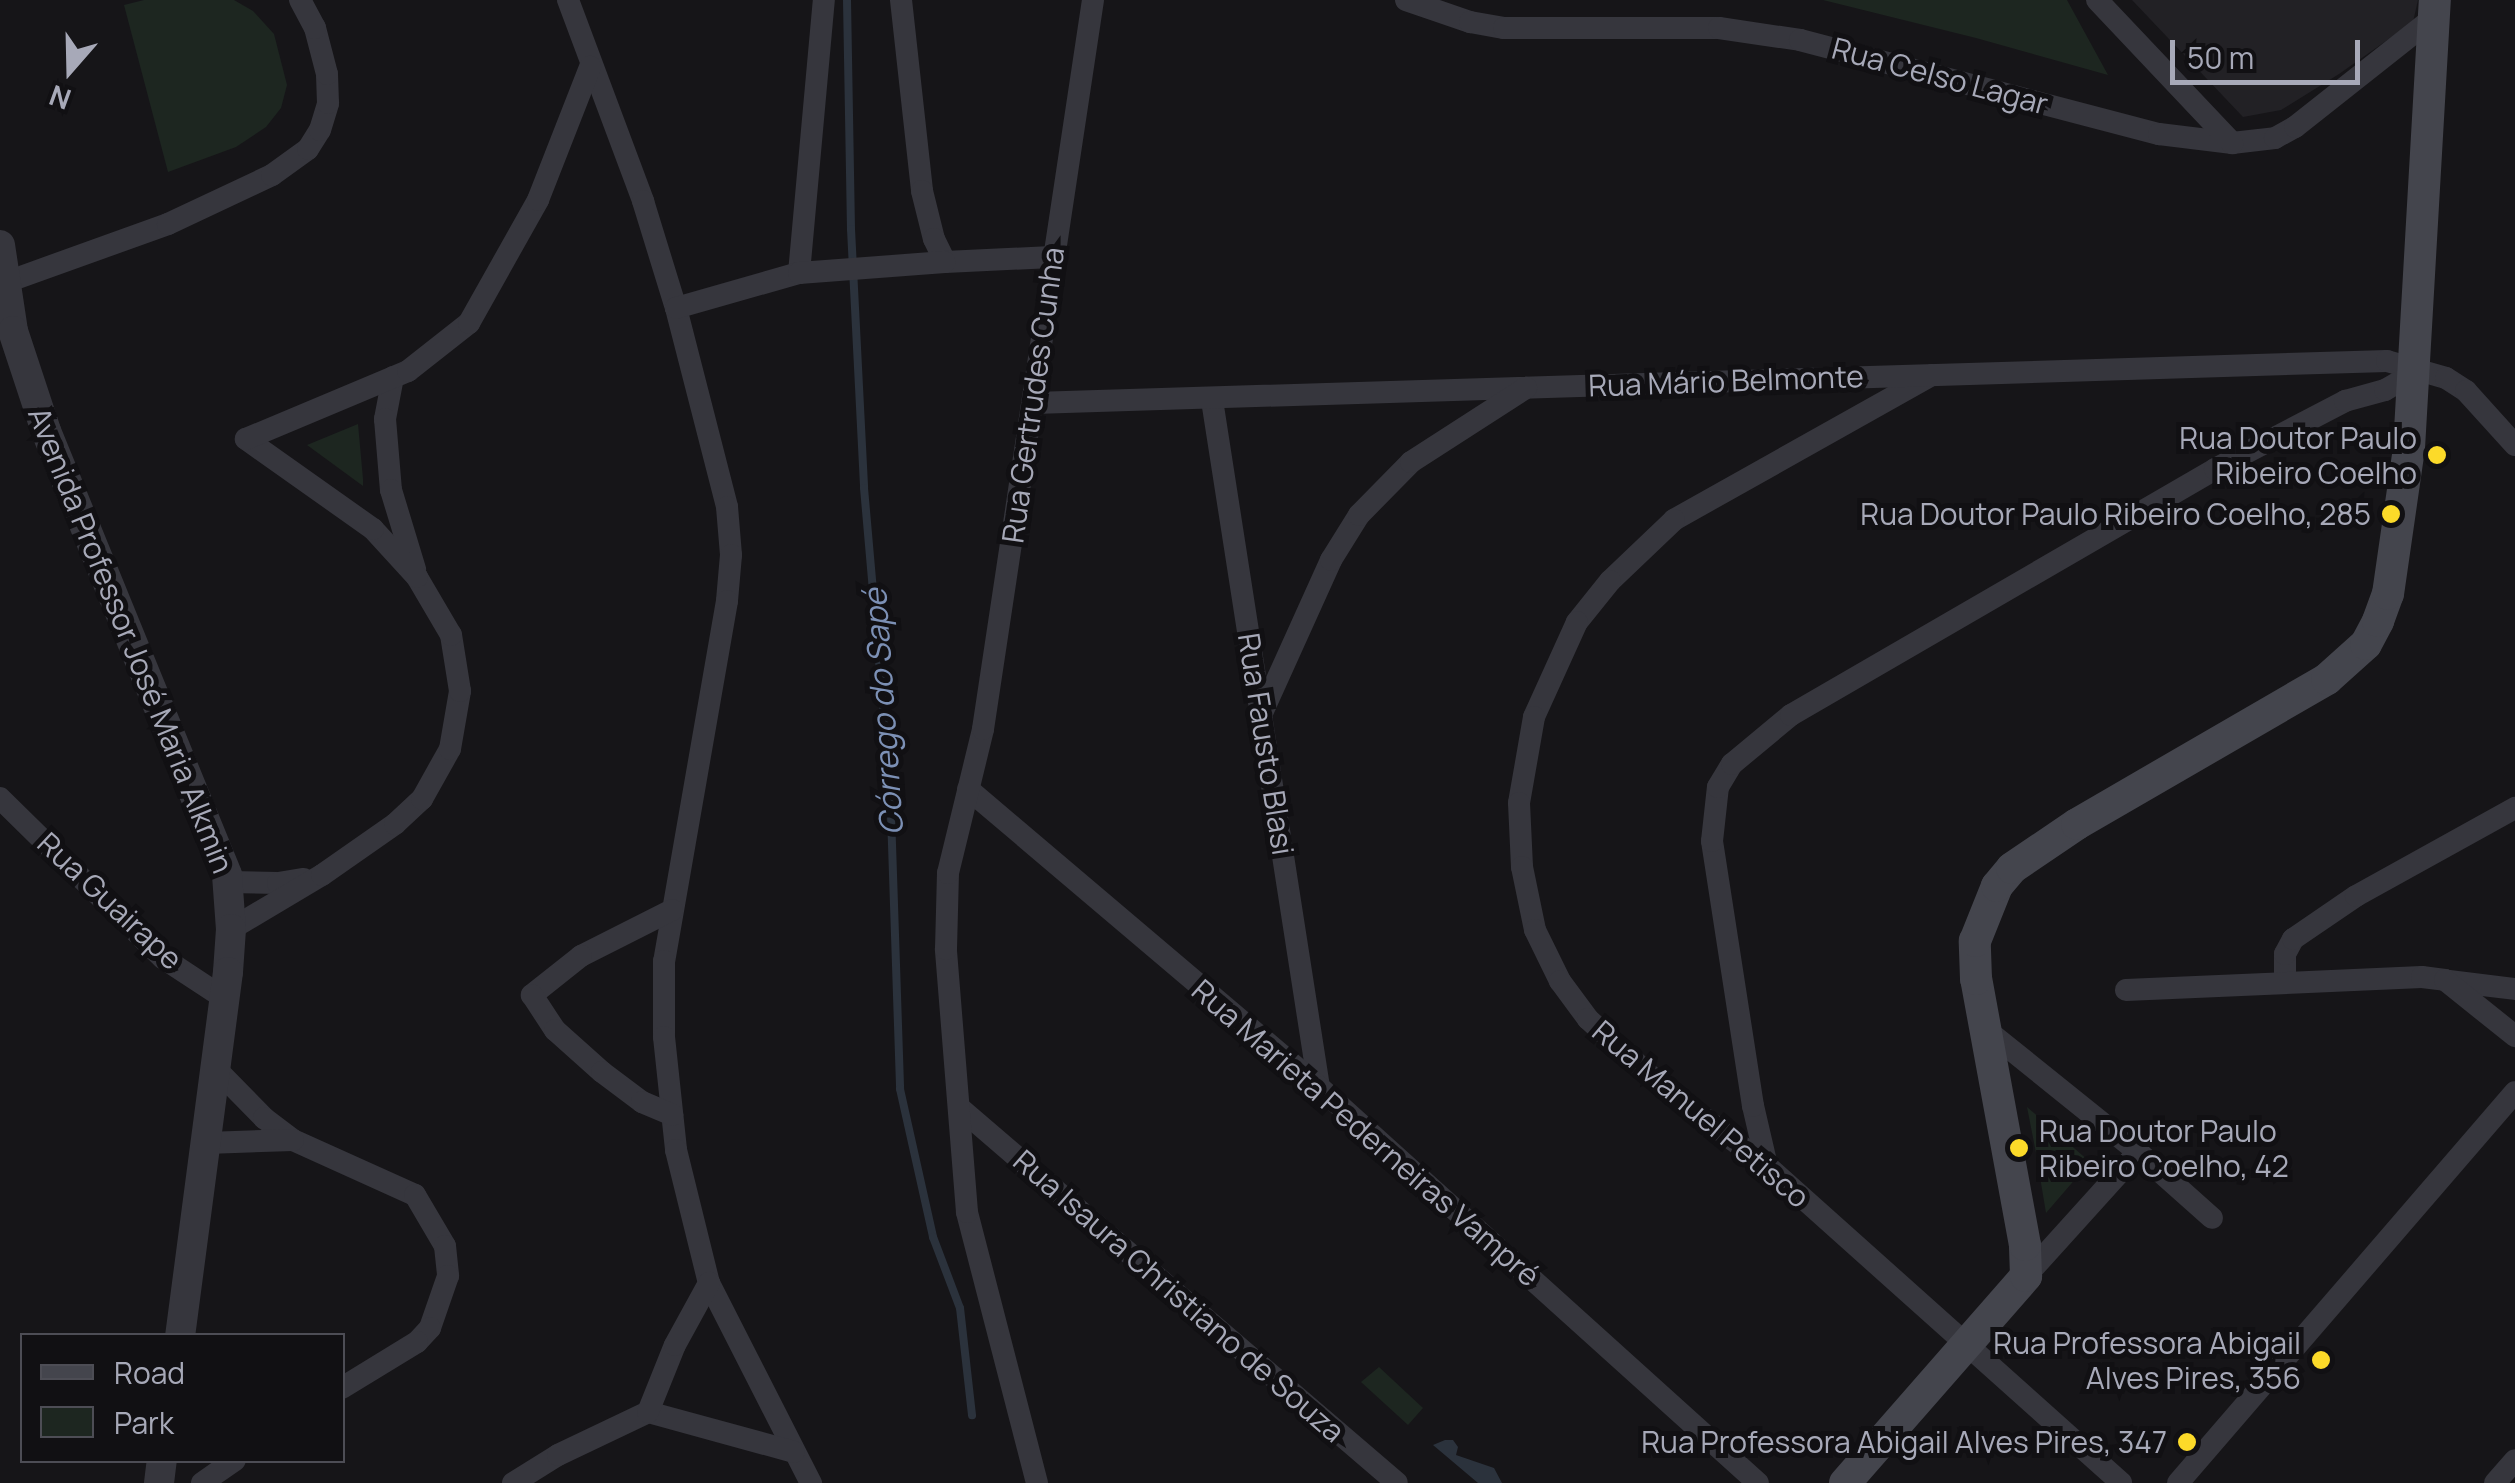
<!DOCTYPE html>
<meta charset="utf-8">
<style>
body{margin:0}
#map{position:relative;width:2515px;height:1483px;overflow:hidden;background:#161518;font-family:Manrope,sans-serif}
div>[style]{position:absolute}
.built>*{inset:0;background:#222125}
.green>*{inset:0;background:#1d2620}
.water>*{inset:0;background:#2b323c}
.stream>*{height:8px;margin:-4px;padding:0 4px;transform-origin:4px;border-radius:4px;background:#2b323c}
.minor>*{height:22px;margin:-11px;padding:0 11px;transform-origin:11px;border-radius:11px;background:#36363d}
.tertiary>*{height:30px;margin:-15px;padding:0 15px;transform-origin:15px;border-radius:15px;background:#36363d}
.secondary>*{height:32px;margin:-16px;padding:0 16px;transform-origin:16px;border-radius:16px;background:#44454d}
.dots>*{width:28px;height:28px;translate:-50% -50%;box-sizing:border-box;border:5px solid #111013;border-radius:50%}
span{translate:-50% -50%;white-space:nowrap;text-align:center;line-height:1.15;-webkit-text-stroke:10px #111013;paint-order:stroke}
.street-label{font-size:30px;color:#a7a9b8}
.poi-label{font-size:30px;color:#a7a9b8}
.right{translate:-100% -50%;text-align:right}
.left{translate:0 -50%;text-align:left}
.water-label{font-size:32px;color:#7c90b5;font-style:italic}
.legend{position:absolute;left:20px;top:1333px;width:325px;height:130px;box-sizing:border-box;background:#111013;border:2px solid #4d4d55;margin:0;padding:12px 18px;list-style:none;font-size:30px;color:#a7a9b8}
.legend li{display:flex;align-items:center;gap:20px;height:50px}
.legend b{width:50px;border:2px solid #4d4d55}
.north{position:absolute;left:20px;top:20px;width:100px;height:100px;-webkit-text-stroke:8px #111013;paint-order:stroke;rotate:200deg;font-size:28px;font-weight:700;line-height:40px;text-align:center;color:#a7a9b8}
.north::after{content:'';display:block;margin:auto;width:35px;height:45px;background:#a7a9b8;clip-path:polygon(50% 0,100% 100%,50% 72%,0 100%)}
.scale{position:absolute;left:2170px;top:40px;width:190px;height:45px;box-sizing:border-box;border:5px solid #a7a9b8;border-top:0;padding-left:12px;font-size:30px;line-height:35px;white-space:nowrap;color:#a7a9b8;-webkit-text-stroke:8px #111013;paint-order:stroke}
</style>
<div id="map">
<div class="built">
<div style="clip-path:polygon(2132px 0,2418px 0,2413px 22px,2339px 74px,2281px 110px,2243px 117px)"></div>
</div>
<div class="green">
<div style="clip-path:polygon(144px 0,234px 0,253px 11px,274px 34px,287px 85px,281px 108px,266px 127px,236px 147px,168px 172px,124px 5px)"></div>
<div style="clip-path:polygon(1823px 0,2067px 0,2108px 75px,1976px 38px)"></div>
<div style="clip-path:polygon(358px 424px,363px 479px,363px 486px,307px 445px)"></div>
<div style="clip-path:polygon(2027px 1107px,2090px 1162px,2046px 1213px,2036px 1153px)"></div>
<div style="clip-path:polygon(1379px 1367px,1423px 1408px,1408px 1425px,1361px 1382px)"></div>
</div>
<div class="water">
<div style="clip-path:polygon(1445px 1440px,1453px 1440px,1458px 1447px,1456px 1455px,1494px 1468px,1502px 1483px,1478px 1483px,1433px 1445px)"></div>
</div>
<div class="stream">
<div style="left:847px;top:0;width:229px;rotate:89deg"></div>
<div style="left:851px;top:229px;width:259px;rotate:87.1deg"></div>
<div style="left:864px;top:488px;width:297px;rotate:85deg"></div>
<div style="left:890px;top:784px;width:305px;rotate:88.1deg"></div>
<div style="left:900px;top:1089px;width:152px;rotate:77.4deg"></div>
<div style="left:933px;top:1237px;width:76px;rotate:69.2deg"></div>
<div style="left:960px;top:1308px;width:108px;rotate:83.6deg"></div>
</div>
<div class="minor">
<div style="left:568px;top:0;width:215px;rotate:69.5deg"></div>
<div style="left:643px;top:201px;width:112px;rotate:72.9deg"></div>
<div style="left:676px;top:308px;width:205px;rotate:75.6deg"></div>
<div style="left:727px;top:507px;width:48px;rotate:85.2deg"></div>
<div style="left:731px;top:555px;width:46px;rotate:95deg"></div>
<div style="left:727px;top:601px;width:365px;rotate:99.9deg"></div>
<div style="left:664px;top:961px;width:76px;rotate:90deg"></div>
<div style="left:664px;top:1037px;width:114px;rotate:83.9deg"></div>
<div style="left:676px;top:1150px;width:137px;rotate:76.1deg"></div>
<div style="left:709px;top:1283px;width:225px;rotate:63deg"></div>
<div style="left:901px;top:0;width:192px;rotate:83.7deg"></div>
<div style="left:922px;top:191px;width:49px;rotate:76deg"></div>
<div style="left:934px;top:239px;width:25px;rotate:64deg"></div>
<div style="left:945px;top:262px;width:107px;rotate:-2.7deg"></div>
<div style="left:1406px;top:0;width:68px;rotate:19deg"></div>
<div style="left:1470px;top:22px;width:35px;rotate:10deg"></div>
<div style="left:1504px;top:28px;width:215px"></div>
<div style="left:1719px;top:28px;width:82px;rotate:8.4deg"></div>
<div style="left:1800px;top:40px;width:371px;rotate:14.7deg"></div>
<div style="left:2159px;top:134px;width:74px;rotate:7deg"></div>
<div style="left:2232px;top:143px;width:43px;rotate:-6.6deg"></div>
<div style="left:2275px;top:138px;width:23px;rotate:-29deg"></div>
<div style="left:2295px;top:127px;width:182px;rotate:-38.3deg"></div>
<div style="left:2097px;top:0;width:197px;rotate:46.6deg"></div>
<div style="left:799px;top:273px;width:274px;rotate:-84.8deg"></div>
<div style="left:4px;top:283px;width:174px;rotate:-19.8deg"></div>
<div style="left:168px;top:224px;width:115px;rotate:-25.2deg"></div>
<div style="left:272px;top:175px;width:44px;rotate:-35.8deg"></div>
<div style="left:308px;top:149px;width:22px;rotate:-58deg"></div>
<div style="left:320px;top:130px;width:28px;rotate:-73deg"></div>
<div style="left:328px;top:103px;width:29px;rotate:-92deg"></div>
<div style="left:327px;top:74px;width:48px;rotate:-104.6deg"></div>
<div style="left:315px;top:28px;width:32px;rotate:-118deg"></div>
<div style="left:676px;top:308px;width:128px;rotate:-15.9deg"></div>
<div style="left:799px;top:273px;width:146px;rotate:-4.3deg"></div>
<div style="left:1932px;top:375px;width:296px;rotate:150.7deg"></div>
<div style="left:1674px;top:520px;width:88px;rotate:136.4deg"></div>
<div style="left:1610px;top:581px;width:53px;rotate:128.8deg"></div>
<div style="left:1577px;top:622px;width:104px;rotate:114.4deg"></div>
<div style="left:1534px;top:717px;width:87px;rotate:99.9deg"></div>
<div style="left:1519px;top:803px;width:64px;rotate:87.3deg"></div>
<div style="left:1522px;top:867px;width:64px;rotate:78.3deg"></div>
<div style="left:1535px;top:930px;width:57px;rotate:63.9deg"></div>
<div style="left:1560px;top:981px;width:47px;rotate:53.6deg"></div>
<div style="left:1588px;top:1019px;width:93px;rotate:42.4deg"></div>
<div style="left:1657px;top:1082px;width:138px;rotate:37.4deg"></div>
<div style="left:1767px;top:1166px;width:475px;rotate:41.8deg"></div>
<div style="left:393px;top:377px;width:43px;rotate:100.8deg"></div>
<div style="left:385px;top:419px;width:71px;rotate:85.2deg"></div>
<div style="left:391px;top:490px;width:83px;rotate:73.1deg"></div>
<div style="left:1212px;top:400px;width:695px;rotate:81.15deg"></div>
<div style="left:1034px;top:403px;width:1354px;rotate:-1.78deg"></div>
<div style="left:2387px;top:361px;width:61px;rotate:16.1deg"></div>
<div style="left:2446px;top:378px;width:24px;rotate:33deg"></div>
<div style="left:2466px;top:391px;width:73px;rotate:47.8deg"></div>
<div style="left:1262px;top:713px;width:168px;rotate:-65.7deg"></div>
<div style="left:1331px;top:560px;width:53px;rotate:-58.1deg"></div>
<div style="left:1359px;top:515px;width:74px;rotate:-45.5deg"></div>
<div style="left:1411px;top:462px;width:137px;rotate:-32.8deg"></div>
<div style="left:968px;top:789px;width:460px;rotate:40.3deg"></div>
<div style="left:1319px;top:1087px;width:591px;rotate:42.05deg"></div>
<div style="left:0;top:798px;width:228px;rotate:44.5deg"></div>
<div style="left:163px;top:958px;width:73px;rotate:33.3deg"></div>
<div style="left:228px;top:882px;width:50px;rotate:1.1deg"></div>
<div style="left:278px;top:883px;width:26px;rotate:-9deg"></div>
<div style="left:672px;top:910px;width:102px;rotate:153.2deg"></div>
<div style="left:581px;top:956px;width:63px;rotate:141.5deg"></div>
<div style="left:532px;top:995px;width:42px;rotate:56.7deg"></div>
<div style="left:555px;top:1030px;width:63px;rotate:41.8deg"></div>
<div style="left:602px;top:1072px;width:50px;rotate:36.9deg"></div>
<div style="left:642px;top:1102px;width:33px;rotate:23deg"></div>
<div style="left:231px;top:929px;width:106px;rotate:-30.7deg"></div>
<div style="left:322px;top:875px;width:89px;rotate:-34.9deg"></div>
<div style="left:395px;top:824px;width:37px;rotate:-43deg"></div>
<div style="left:422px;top:799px;width:57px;rotate:-60.8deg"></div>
<div style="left:450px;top:749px;width:59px;rotate:-80.2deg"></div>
<div style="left:460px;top:691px;width:57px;rotate:-99.1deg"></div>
<div style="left:451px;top:635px;width:67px;rotate:-120.4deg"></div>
<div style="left:417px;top:577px;width:65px;rotate:-132.5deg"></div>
<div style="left:373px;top:529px;width:156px;rotate:-144.7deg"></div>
<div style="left:246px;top:439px;width:176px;rotate:-22.8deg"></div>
<div style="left:408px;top:371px;width:78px;rotate:-38.2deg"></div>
<div style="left:469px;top:323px;width:141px;rotate:-60.7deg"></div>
<div style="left:538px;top:200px;width:143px;rotate:-68.6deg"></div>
<div style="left:2285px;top:981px;width:27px;rotate:-90deg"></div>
<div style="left:2285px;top:954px;width:17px;rotate:-62deg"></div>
<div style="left:2293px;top:939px;width:76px;rotate:-34.3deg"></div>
<div style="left:2356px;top:896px;width:182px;rotate:-29deg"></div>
<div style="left:2449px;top:981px;width:66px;rotate:6.9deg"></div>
<div style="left:2126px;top:990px;width:296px;rotate:-2.5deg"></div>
<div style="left:2422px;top:977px;width:23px;rotate:7deg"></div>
<div style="left:2445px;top:980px;width:90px;rotate:38.7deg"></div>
<div style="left:1984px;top:1028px;width:198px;rotate:38.8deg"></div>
<div style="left:2138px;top:1152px;width:99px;rotate:41.7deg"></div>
<div style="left:216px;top:1069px;width:69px;rotate:45.6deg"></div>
<div style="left:264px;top:1118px;width:36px;rotate:37deg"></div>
<div style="left:293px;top:1140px;width:134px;rotate:24.3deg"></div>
<div style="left:415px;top:1195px;width:59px;rotate:59.5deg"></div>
<div style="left:445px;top:1246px;width:30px;rotate:84deg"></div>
<div style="left:448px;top:1276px;width:55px;rotate:109.1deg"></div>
<div style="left:430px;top:1328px;width:19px;rotate:133deg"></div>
<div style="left:417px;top:1342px;width:88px;rotate:148.5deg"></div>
<div style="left:961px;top:1109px;width:574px;rotate:40.62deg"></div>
<div style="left:206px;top:1143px;width:87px;rotate:-2deg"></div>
<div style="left:1767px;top:1166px;width:62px;rotate:-103.1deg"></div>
<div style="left:1753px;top:1106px;width:268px;rotate:-98.8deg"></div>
<div style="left:1712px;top:841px;width:54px;rotate:-83.7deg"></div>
<div style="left:1718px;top:787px;width:27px;rotate:-59deg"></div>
<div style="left:1732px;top:764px;width:77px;rotate:-39.7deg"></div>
<div style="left:1791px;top:715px;width:490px;rotate:-30.1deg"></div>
<div style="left:2215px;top:469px;width:147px;rotate:-27.6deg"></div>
<div style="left:2345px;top:401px;width:41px;rotate:-15.4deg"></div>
<div style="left:2385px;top:390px;width:36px;rotate:-30deg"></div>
<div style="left:2026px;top:1276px;width:167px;rotate:-47.9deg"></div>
<div style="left:648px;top:1412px;width:151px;rotate:15.3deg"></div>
<div style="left:202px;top:1483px;width:40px;rotate:-34.9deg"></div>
<div style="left:513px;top:1483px;width:53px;rotate:-31.9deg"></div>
<div style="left:558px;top:1455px;width:100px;rotate:-25.5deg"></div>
<div style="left:648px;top:1412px;width:72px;rotate:-68.1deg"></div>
<div style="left:675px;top:1345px;width:71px;rotate:-61.3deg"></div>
<div style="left:1037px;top:1483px;width:280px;rotate:-104.5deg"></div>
<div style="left:967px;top:1212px;width:264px;rotate:-94.6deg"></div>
<div style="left:946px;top:949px;width:76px;rotate:-88.5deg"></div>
<div style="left:948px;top:873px;width:148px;rotate:-76.3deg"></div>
<div style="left:983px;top:729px;width:737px;rotate:-81.42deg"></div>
<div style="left:2178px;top:1483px;width:516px;rotate:-49.24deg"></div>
<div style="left:2495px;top:1483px;width:30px;rotate:-49deg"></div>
</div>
<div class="tertiary">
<div style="left:0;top:245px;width:87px;rotate:81.4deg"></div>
<div style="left:13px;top:331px;width:105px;rotate:71.7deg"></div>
<div style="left:46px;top:431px;width:479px;rotate:67.8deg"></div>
<div style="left:227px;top:875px;width:54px;rotate:85.8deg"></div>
<div style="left:231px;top:929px;width:43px;rotate:94deg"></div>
<div style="left:228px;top:972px;width:367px;rotate:97.5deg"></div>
<div style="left:159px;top:1483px;width:23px;rotate:-83deg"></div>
</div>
<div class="secondary">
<div style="left:1845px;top:1483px;width:275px;rotate:-48.8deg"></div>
<div style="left:2026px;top:1276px;width:31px;rotate:-92deg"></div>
<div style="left:2025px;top:1245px;width:270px;rotate:-100.4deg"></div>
<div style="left:1976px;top:979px;width:38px;rotate:-92deg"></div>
<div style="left:1975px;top:941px;width:59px;rotate:-68.2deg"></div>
<div style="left:1997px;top:886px;width:23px;rotate:-50deg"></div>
<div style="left:2012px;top:868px;width:78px;rotate:-34.1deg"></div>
<div style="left:2077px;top:824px;width:289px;rotate:-30.1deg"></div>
<div style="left:2327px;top:679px;width:52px;rotate:-41.9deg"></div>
<div style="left:2366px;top:644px;width:26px;rotate:-62deg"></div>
<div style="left:2378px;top:621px;width:29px;rotate:-70deg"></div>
<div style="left:2388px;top:594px;width:148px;rotate:-81.8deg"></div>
<div style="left:2409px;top:448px;width:449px;rotate:-86.7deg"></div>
</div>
<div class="dots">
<div style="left:2437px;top:455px;background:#fcda29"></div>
<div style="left:2391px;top:514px;background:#fcda29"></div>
<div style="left:2019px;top:1148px;background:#fcda29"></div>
<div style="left:2321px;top:1360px;background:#fcda29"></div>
<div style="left:2187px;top:1442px;background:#fcda29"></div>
</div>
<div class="street-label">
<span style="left:1940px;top:76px;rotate:15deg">Rua Celso Lagar</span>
<span style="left:1726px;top:381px;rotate:-2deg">Rua Mário Belmonte</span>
<span style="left:1033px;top:395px;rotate:-82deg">Rua Gertrudes Cunha</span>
<span style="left:131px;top:640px;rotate:68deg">Avenida Professor José Maria Alkmin</span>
<span style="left:1266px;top:744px;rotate:81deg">Rua Fausto Blasi</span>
<span style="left:110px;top:901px;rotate:43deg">Rua Guairape</span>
<span style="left:1701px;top:1114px;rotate:40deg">Rua Manuel Petisco</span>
<span style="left:1366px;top:1133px;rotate:41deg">Rua Marieta Pederneiras Vampré</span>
<span style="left:1179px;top:1296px;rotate:41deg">Rua Isaura Christiano de Souza</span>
</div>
<div class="poi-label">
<span class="right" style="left:2417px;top:455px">Rua Doutor Paulo<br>Ribeiro Coelho</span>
<span class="right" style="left:2371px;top:514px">Rua Doutor Paulo Ribeiro Coelho, 285</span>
<span class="left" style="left:2039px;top:1148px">Rua Doutor Paulo<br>Ribeiro Coelho, 42</span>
<span class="right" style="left:2301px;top:1360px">Rua Professora Abigail<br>Alves Pires, 356</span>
<span class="right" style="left:2167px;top:1442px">Rua Professora Abigail Alves Pires, 347</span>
</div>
<div class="water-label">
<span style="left:883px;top:712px;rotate:-94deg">Córrego do Sapé</span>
</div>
<ul class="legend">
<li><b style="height:12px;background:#44454d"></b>Road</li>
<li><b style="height:28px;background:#1d2620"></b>Park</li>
</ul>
<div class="north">N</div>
<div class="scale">50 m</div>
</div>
